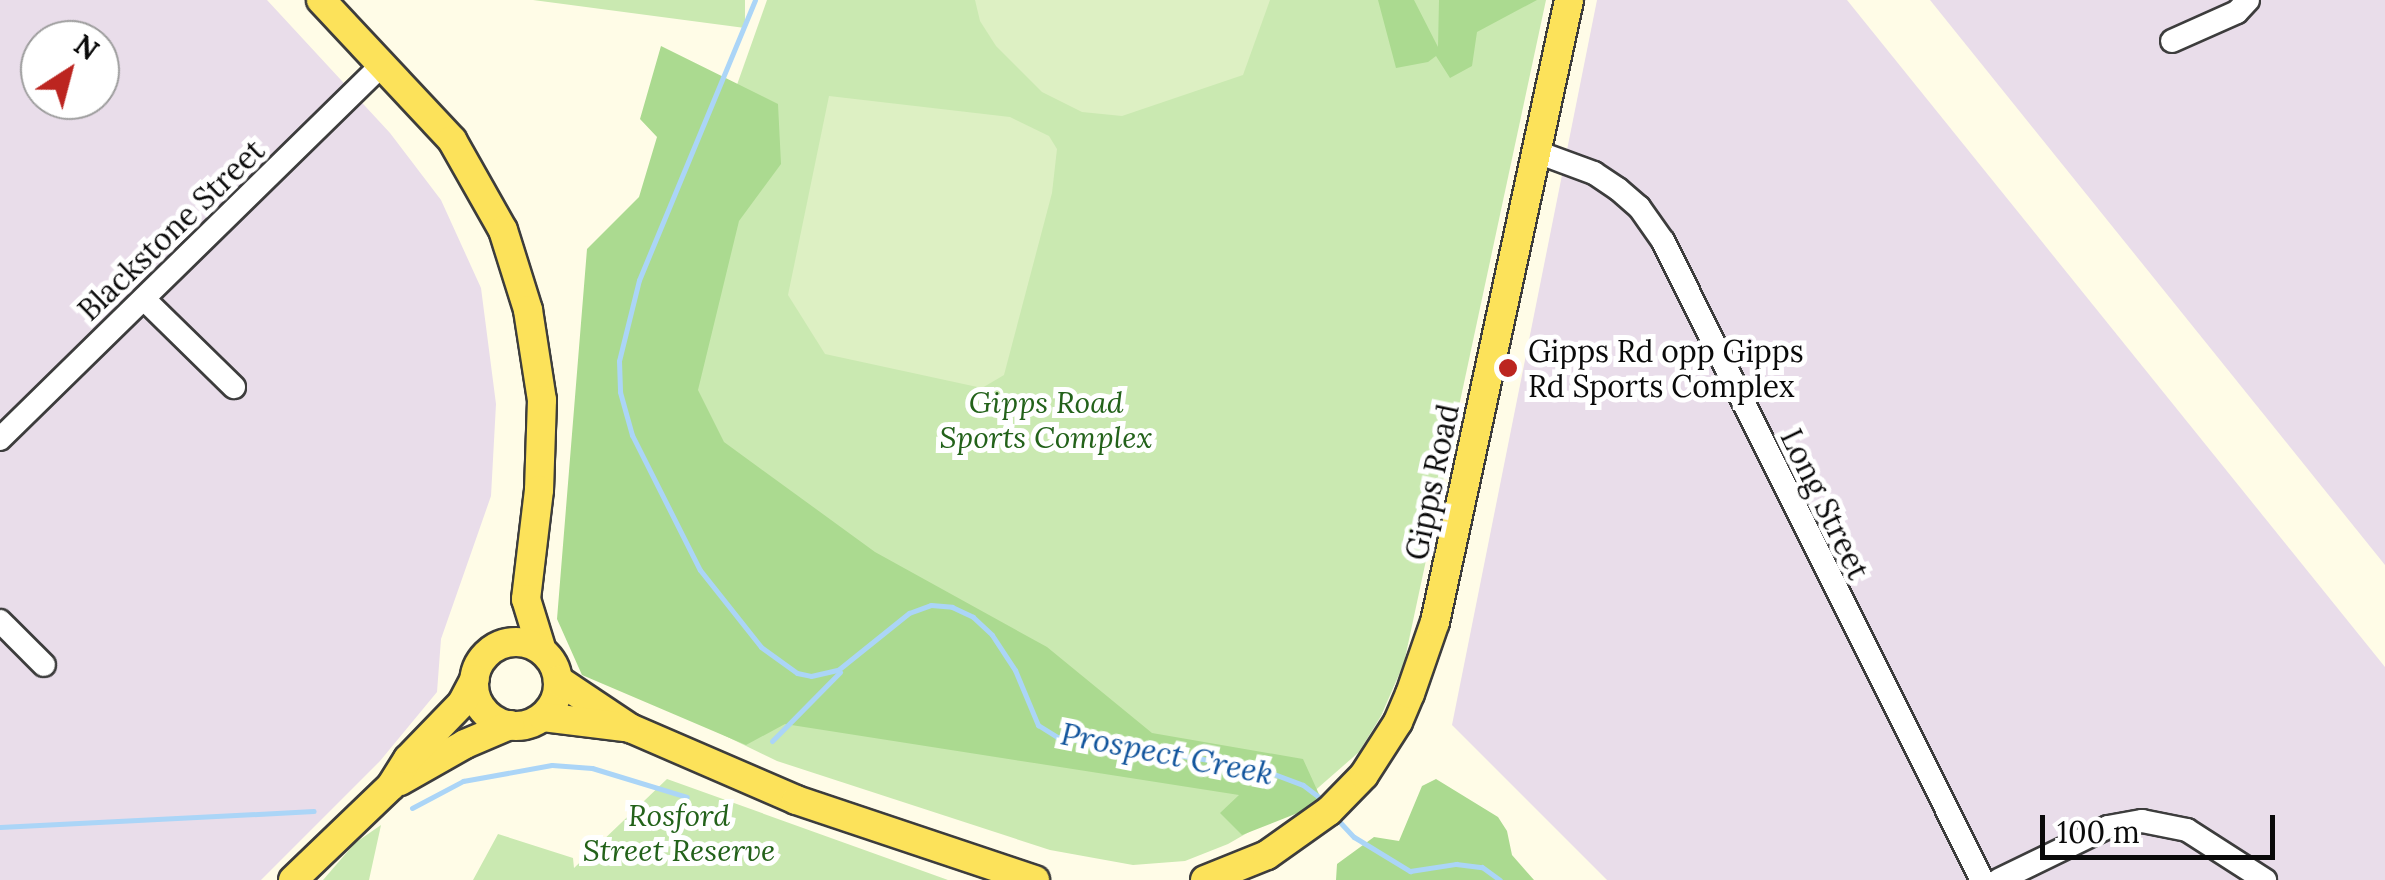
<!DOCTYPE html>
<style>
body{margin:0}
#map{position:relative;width:2385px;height:880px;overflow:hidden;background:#fffce7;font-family:Lora,serif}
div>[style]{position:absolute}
.industrial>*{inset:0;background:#e9ddea}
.green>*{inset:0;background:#cae9b1}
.forest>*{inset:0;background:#abda90}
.pitch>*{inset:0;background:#ddf0c3}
.stream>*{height:5px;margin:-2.5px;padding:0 2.5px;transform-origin:2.5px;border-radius:2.5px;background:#abd5f7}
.roads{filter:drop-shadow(2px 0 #3d3d3d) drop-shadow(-2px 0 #3d3d3d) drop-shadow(0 2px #3d3d3d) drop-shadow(0 -2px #3d3d3d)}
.minor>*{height:22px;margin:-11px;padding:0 11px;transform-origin:11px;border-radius:11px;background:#fff}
.major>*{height:28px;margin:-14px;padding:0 14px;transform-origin:14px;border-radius:14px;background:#fce25a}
.major>.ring{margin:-14px;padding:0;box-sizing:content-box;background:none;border:28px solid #fce25a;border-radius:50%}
.dots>*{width:28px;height:28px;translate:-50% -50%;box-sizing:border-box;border:5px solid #fff;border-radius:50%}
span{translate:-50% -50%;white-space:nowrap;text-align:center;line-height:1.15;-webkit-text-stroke:10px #fff;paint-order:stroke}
.street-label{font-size:30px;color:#0a0a0a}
.poi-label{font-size:30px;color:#0a0a0a}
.left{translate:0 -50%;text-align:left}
.park-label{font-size:30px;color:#23621a;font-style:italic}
.water-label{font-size:32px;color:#12559d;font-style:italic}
.north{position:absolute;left:20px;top:20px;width:100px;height:100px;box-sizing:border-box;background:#fff;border:2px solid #9d9d9d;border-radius:50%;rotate:36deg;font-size:28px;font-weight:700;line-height:40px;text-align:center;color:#0a0a0a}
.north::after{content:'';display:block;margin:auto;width:35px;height:45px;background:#bc2520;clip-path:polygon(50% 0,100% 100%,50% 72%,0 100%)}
.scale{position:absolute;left:2040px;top:815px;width:235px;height:45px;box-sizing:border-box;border:5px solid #0a0a0a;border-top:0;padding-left:12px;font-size:30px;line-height:35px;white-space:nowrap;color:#0a0a0a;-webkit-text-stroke:8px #fff;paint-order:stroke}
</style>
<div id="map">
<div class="industrial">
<div style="clip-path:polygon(evenodd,0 0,267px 0,390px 133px,441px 200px,481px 288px,496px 404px,491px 496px,441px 639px,437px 692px,380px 761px,261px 880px,0 880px,0 0,40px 40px,100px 40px,100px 100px,40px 100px,40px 40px)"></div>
<div style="clip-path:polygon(1597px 0,1847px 0,2385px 667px,2385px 880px,1607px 880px,1452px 725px)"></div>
<div style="clip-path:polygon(1930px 0,2385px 0,2385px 565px)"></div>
</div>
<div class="green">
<div style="clip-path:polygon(533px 0,745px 0,745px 28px)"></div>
<div style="clip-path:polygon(767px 0,1546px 0,1404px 663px,1381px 716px,1359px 752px,1303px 801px,1228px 844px,1185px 861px,1133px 865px,1050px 850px,777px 761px,590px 670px,635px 373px)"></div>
<div style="clip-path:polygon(667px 779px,948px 880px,473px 880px,498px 834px,573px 858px,574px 868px)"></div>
<div style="clip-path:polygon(381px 825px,369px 880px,323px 880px,355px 843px)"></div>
</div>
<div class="forest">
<div style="clip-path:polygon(1378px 0,1414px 0,1438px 47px,1439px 0,1537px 0,1477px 32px,1472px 66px,1450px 78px,1436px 56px,1428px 62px,1396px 68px)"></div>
<div style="clip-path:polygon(661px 46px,778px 104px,781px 164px,739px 221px,698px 390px,724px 442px,875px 552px,1047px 647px,1152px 733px,1303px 759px,1323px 803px,1242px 835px,1220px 813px,1239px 795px,785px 724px,746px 745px,582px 675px,557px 619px,587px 249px,639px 197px,657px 137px,640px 119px)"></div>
<div style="clip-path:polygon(1436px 779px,1498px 817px,1507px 831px,1512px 855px,1534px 880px,1336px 880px,1337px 864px,1374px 837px,1399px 841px,1422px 786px)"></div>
</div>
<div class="pitch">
<div style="clip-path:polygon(975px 0,1270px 0,1243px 75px,1122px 116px,1082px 112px,1042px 92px,996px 46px,980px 21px)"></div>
<div style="clip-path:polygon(829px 96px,1010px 117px,1049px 136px,1057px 149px,1052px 193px,1004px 375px,982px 388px,825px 354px,788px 295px)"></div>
</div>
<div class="stream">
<div style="left:755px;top:0;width:303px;rotate:112.5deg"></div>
<div style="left:639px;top:280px;width:83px;rotate:103.9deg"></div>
<div style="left:619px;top:361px;width:31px;rotate:88deg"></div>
<div style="left:620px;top:392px;width:45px;rotate:74.4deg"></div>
<div style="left:632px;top:435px;width:151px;rotate:63.3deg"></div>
<div style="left:700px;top:570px;width:98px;rotate:51.6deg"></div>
<div style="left:761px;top:647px;width:44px;rotate:35.8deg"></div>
<div style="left:797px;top:673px;width:14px;rotate:12deg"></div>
<div style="left:811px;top:676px;width:28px;rotate:-13deg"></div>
<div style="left:838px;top:670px;width:91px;rotate:-38.8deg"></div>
<div style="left:909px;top:613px;width:23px;rotate:-20deg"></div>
<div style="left:931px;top:605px;width:21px;rotate:5deg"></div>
<div style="left:952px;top:607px;width:23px;rotate:25deg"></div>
<div style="left:973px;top:617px;width:26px;rotate:43deg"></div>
<div style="left:992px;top:635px;width:42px;rotate:56.7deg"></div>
<div style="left:1015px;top:670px;width:60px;rotate:67.3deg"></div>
<div style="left:1038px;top:725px;width:22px;rotate:32deg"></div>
<div style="left:1057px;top:737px;width:200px;rotate:8.6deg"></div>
<div style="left:1255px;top:767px;width:51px;rotate:20.6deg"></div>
<div style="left:1303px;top:785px;width:26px;rotate:37deg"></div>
<div style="left:772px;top:741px;width:97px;rotate:-45.4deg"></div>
<div style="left:412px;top:808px;width:58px;rotate:-27.9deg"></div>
<div style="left:463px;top:781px;width:90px;rotate:-10.2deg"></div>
<div style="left:552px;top:765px;width:40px;rotate:4.3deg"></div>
<div style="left:592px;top:768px;width:99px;rotate:17deg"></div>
<div style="left:1336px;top:818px;width:26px;rotate:47deg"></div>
<div style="left:1354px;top:837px;width:66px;rotate:31.3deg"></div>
<div style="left:1410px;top:871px;width:47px;rotate:-8.7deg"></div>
<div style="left:1456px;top:864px;width:26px;rotate:7deg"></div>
<div style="left:1482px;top:867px;width:22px;rotate:36deg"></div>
<div style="left:0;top:827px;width:314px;rotate:-2.9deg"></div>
</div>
<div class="roads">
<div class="minor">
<div style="left:2172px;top:41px;width:71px;rotate:-24deg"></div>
<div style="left:2237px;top:12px;width:16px;rotate:-47deg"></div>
<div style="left:1537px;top:152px;width:61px;rotate:20.2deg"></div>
<div style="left:1594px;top:173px;width:29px;rotate:34deg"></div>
<div style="left:1618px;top:189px;width:28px;rotate:41deg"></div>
<div style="left:1639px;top:207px;width:42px;rotate:54.8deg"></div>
<div style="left:1663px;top:241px;width:714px;rotate:63.47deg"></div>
<div style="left:144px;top:299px;width:126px;rotate:44.4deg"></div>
<div style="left:0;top:439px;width:536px;rotate:-44.4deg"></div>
<div style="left:0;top:621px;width:62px;rotate:45deg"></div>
<div style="left:1999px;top:880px;width:121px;rotate:-25.9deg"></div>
<div style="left:2108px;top:827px;width:35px;rotate:-10deg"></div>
<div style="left:2142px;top:821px;width:46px;rotate:11.3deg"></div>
<div style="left:2187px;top:830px;width:93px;rotate:32.7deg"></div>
</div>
<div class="major">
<div style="left:321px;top:0;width:192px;rotate:46.9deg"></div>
<div style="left:452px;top:140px;width:103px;rotate:60.5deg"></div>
<div style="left:503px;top:230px;width:84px;rotate:72.6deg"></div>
<div style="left:528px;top:310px;width:91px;rotate:81.2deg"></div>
<div style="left:542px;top:400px;width:90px;rotate:91.9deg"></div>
<div style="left:539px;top:490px;width:110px;rotate:96.8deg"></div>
<div style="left:526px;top:599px;width:54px;rotate:72.9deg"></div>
<div class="ring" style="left:474px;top:642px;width:56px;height:56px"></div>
<div style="left:558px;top:680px;width:87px;rotate:33.7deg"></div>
<div style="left:630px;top:728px;width:181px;rotate:23.4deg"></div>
<div style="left:796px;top:800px;width:252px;rotate:18.5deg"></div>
<div style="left:543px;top:717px;width:82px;rotate:7deg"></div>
<div style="left:400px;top:781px;width:75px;rotate:-29.6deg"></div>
<div style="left:465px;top:744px;width:49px;rotate:-22.9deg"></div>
<div style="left:293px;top:880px;width:136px;rotate:-43.8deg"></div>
<div style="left:391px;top:786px;width:32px;rotate:-58deg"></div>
<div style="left:408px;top:759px;width:78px;rotate:-46deg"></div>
<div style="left:462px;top:703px;width:27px;rotate:-62deg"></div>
<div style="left:1205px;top:880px;width:67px;rotate:-22deg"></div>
<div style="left:1267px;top:855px;width:76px;rotate:-35.4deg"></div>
<div style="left:1329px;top:811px;width:50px;rotate:-45.8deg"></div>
<div style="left:1364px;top:775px;width:63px;rotate:-57.3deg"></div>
<div style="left:1398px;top:722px;width:30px;rotate:-67deg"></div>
<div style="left:1410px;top:694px;width:76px;rotate:-70.9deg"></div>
<div style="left:1435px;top:622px;width:636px;rotate:-77.84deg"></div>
</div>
</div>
<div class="dots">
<div style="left:1508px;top:368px;background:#bc2520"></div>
</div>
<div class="street-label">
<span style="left:171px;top:230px;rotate:-44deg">Blackstone Street</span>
<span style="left:1432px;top:482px;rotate:-78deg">Gipps Road</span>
<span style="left:1825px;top:504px;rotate:64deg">Long Street</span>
</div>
<div class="poi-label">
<span class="left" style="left:1528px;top:368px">Gipps Rd opp Gipps<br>Rd Sports Complex</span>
</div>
<div class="park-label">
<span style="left:1046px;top:419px">Gipps Road<br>Sports Complex</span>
<span style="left:679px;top:832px">Rosford<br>Street Reserve</span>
</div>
<div class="water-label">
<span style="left:1167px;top:754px;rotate:11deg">Prospect Creek</span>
</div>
<div class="north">N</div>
<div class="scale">100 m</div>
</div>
